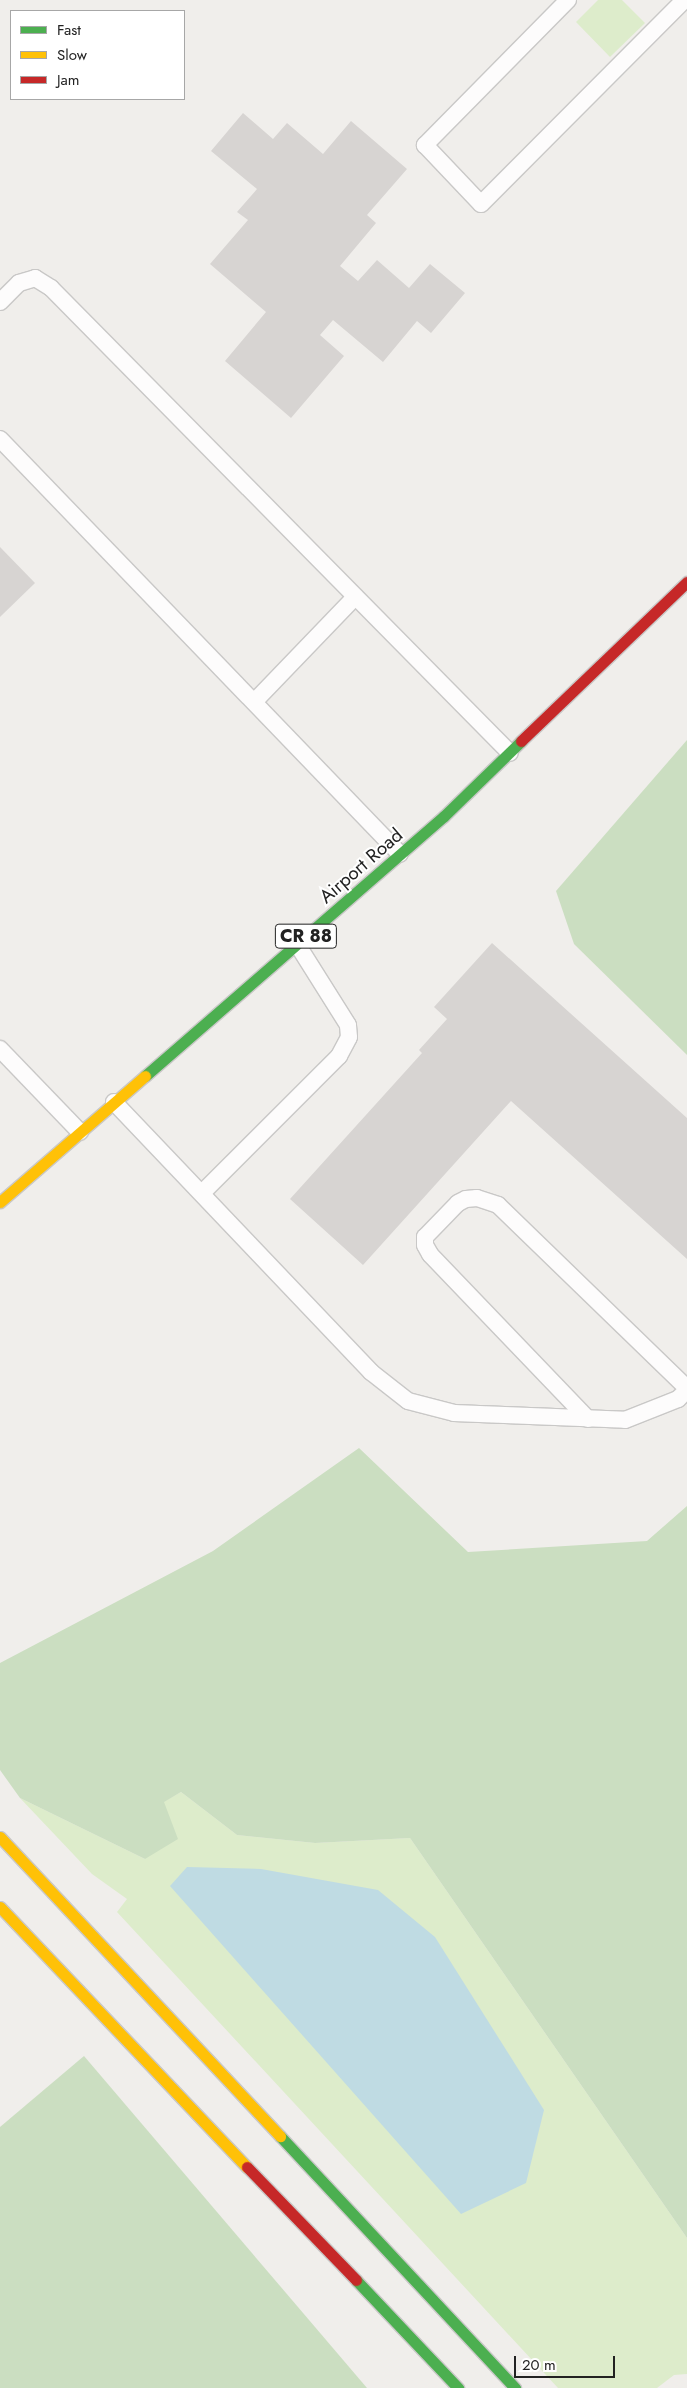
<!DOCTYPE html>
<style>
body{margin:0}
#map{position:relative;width:687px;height:2388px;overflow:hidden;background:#f0eeeb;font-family:Jost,sans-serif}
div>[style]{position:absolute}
.grass>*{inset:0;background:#ddeccb}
.forest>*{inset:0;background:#cbdec1}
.water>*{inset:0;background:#bfdbe3}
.building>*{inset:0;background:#d7d4d2}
.roads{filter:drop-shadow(1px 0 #c9c8c7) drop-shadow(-1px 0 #c9c8c7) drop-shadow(0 1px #c9c8c7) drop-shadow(0 -1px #c9c8c7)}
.lane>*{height:16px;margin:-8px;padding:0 8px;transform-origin:8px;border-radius:8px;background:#fdfcfc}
.fast>*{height:11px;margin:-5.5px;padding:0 5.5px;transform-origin:5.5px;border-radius:5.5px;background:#4caf50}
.slow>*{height:11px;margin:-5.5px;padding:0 5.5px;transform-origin:5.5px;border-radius:5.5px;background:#ffc107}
.jam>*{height:11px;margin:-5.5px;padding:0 5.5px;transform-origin:5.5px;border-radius:5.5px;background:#c62828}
span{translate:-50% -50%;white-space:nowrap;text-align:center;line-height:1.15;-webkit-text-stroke:4px #fff;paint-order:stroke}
.shield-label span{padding:1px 4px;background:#fff;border:1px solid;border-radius:4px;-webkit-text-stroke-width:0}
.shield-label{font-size:18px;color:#222;font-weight:700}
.street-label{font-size:19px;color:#222}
.legend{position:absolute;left:10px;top:10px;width:175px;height:90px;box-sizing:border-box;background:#fff;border:1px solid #a7a7a7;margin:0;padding:6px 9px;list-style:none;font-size:15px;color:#222}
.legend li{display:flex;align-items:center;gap:10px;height:25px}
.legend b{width:25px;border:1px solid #a7a7a7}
.scale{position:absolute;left:514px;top:2356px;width:101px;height:22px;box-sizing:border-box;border:2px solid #222;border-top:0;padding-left:6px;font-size:15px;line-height:18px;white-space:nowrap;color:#222;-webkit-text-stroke:4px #fff;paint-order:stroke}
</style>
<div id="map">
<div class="grass">
<div style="clip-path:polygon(598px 0,622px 0,645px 23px,610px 57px,576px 22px)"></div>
<div style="clip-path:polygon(181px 1792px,237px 1835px,315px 1843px,410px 1838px,687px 2238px,687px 2374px,674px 2375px,657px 2388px,558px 2388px,117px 1912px,127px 1899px,92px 1874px,20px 1798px,145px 1859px,163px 1802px)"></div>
</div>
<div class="forest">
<div style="clip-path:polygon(687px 740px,687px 1055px,574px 944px,556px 891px)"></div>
<div style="clip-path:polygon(359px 1448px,468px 1552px,647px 1541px,687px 1506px,687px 2238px,410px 1838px,315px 1843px,237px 1835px,181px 1792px,164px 1802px,178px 1839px,145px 1859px,20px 1798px,0 1770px,0 1663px,213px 1551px)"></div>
<div style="clip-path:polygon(84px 2056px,367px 2388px,0 2388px,0 2127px)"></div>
</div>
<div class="water">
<div style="clip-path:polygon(187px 1867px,261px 1869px,378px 1890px,435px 1937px,544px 2110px,526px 2183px,461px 2214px,170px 1886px)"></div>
</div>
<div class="building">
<div style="clip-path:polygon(243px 113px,273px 139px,287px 123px,323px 154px,351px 121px,407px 169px,367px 215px,376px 223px,340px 266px,358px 281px,377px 260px,409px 288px,430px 264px,465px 293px,431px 333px,417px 321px,383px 362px,333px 320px,320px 335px,344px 356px,291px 418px,225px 361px,266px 312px,210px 264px,248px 220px,237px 212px,257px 189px,211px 151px)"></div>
<div style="clip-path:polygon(0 547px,35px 583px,0 617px)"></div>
<div style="clip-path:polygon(492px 943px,687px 1118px,687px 1259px,511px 1101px,363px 1265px,290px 1199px,422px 1053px,419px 1050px,447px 1019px,434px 1007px)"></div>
</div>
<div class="roads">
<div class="lane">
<div style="left:568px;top:0;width:204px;rotate:134.6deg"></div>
<div style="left:425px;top:145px;width:81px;rotate:46.5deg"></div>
<div style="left:481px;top:204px;width:288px;rotate:-45.1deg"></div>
<div style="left:0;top:302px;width:27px;rotate:-45deg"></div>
<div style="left:19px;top:283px;width:17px;rotate:-17deg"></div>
<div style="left:35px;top:278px;width:19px;rotate:32deg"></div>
<div style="left:51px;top:288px;width:653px;rotate:45.37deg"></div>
<div style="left:0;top:439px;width:576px;rotate:46.05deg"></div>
<div style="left:254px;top:702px;width:146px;rotate:-46.1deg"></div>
<div style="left:0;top:1049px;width:115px;rotate:46.1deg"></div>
<div style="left:114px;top:1102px;width:373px;rotate:46.4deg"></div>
<div style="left:371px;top:1372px;width:47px;rotate:38.1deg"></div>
<div style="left:408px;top:1401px;width:48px;rotate:14.6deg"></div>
<div style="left:454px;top:1413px;width:171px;rotate:2.3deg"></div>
<div style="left:625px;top:1420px;width:57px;rotate:-21.6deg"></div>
<div style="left:678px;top:1399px;width:13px;rotate:-45deg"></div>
<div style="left:202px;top:1193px;width:194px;rotate:-45deg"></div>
<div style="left:339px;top:1056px;width:21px;rotate:-62deg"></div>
<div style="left:349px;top:1037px;width:12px;rotate:-95deg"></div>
<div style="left:348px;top:1025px;width:96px;rotate:-122.2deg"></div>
<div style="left:588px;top:1419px;width:228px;rotate:-133.8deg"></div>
<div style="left:430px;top:1254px;width:10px;rotate:-119deg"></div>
<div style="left:425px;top:1245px;width:8px;rotate:-90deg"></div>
<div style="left:425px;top:1237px;width:47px;rotate:-45.9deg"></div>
<div style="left:458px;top:1203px;width:9px;rotate:-27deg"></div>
<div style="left:466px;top:1199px;width:11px;rotate:-5deg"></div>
<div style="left:477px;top:1198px;width:22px;rotate:18deg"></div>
<div style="left:498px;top:1205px;width:263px;rotate:44.1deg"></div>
</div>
<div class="fast">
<div style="left:145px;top:1076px;width:396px;rotate:-41deg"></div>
<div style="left:444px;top:816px;width:107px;rotate:-44.2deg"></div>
<div style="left:280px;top:2136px;width:345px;rotate:47deg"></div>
<div style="left:356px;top:2280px;width:149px;rotate:46.6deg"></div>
</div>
<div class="slow">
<div style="left:0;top:1202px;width:192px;rotate:-41deg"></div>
<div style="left:0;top:1837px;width:410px;rotate:46.9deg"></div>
<div style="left:0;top:1907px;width:359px;rotate:46.5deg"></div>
</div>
<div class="jam">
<div style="left:521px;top:741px;width:230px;rotate:-43.8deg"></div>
<div style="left:247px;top:2167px;width:157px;rotate:46deg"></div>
</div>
</div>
<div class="shield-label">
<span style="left:306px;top:936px">CR 88</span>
</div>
<div class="street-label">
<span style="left:361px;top:866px;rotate:-41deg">Airport Road</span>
</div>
<ul class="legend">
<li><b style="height:6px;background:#4caf50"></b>Fast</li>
<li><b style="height:6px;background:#ffc107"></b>Slow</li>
<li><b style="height:6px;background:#c62828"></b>Jam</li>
</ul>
<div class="scale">20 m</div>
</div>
